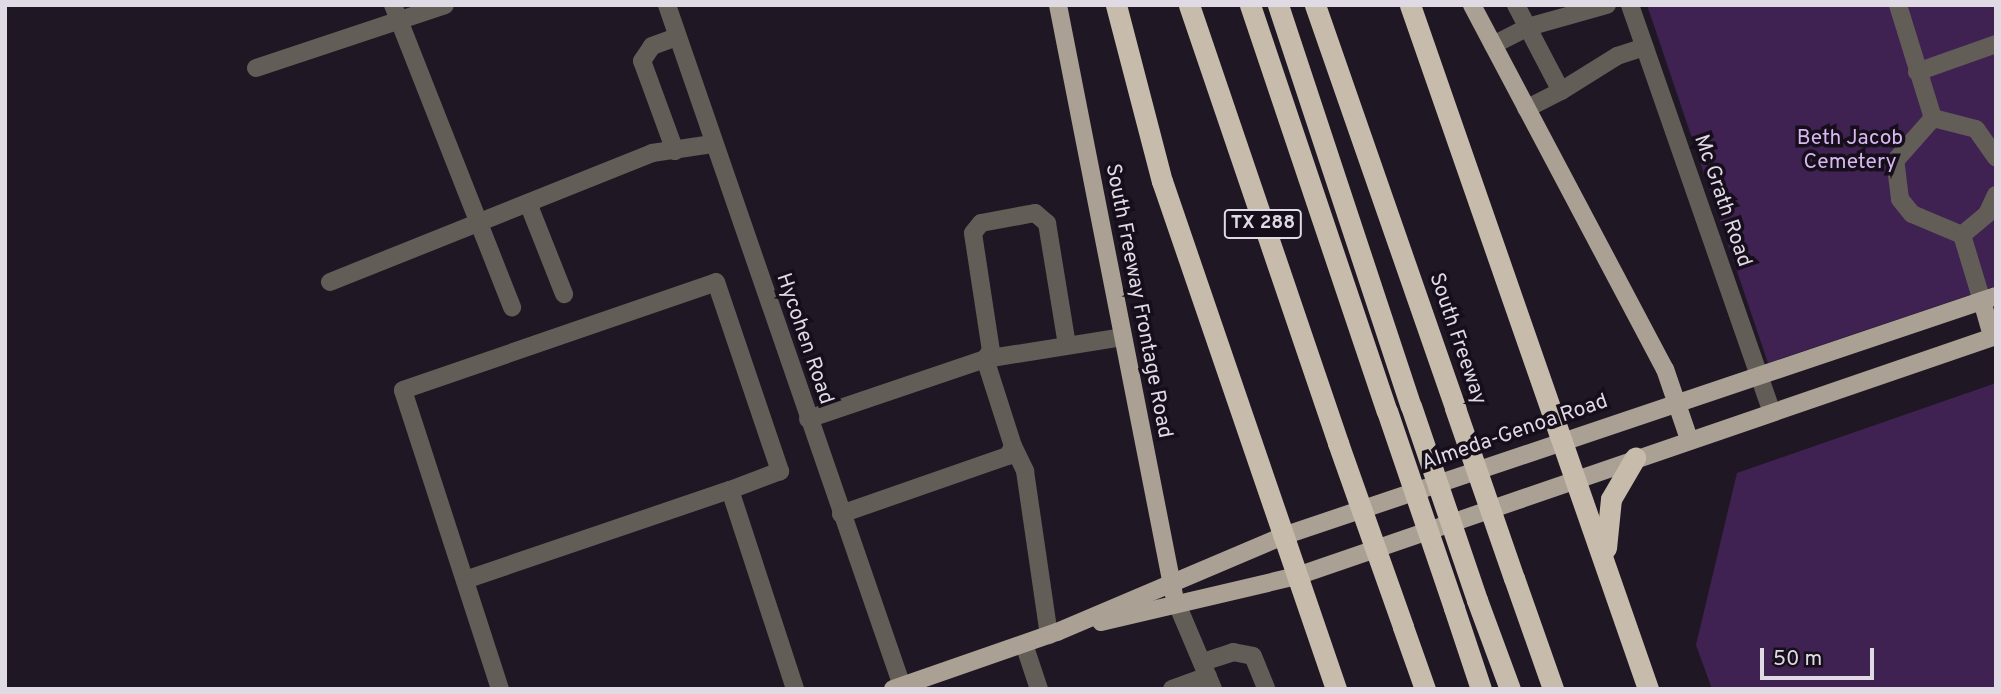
<!DOCTYPE html>
<style>
body{margin:0}
#map{position:relative;width:2001px;height:694px;overflow:hidden;background:#1f1824;font-family:Overpass,sans-serif}
div>[style]{position:absolute}
.green>*{inset:0;background:#3f2251}
.minor>*{height:18px;margin:-9px;padding:0 9px;transform-origin:9px;border-radius:9px;background:#625e57}
.major>*{height:18px;margin:-9px;padding:0 9px;transform-origin:9px;border-radius:9px;background:#aaa194}
.highway>*{height:21px;margin:-10.5px;padding:0 10.5px;transform-origin:10.5px;border-radius:10.5px;background:#c7bcac}
.highway-bridge>*{height:21px;margin:-10.5px;padding:0 10.5px;transform-origin:10.5px;border-radius:10.5px;background:#c7bcac}
span{translate:-50% -50%;white-space:nowrap;text-align:center;line-height:1.15;-webkit-text-stroke:7px #160f1b;paint-order:stroke}
.shield-label span{padding:2px 5px;background:#160f1b;border:2px solid;border-radius:5px;-webkit-text-stroke-width:0}
.shield-label{font-size:19px;color:#dfdae3;font-weight:700}
.park-label{font-size:21px;color:#d9b7f1}
.street-label{font-size:21px;color:#dfdae3}
.frame{position:absolute;inset:0;border:7px solid #dfdae3;pointer-events:none}
.scale{position:absolute;left:1760px;top:648px;width:114px;height:32px;box-sizing:border-box;border:4px solid #dfdae3;border-top:0;padding-left:9px;font-size:21px;line-height:24px;white-space:nowrap;color:#dfdae3;-webkit-text-stroke:5px #160f1b;paint-order:stroke}
</style>
<div id="map">
<div class="green">
<div style="clip-path:polygon(1647px 5px,1996px 5px,1996px 286px,1768px 363px)"></div>
<div style="clip-path:polygon(1996px 383px,1996px 689px,1712px 689px,1696px 645px,1737px 473px)"></div>
</div>
<div class="minor">
<div style="left:393px;top:5px;width:325px;rotate:68.5deg"></div>
<div style="left:667px;top:5px;width:724px;rotate:70.96deg"></div>
<div style="left:1516px;top:5px;width:97px;rotate:62.4deg"></div>
<div style="left:1561px;top:91px;width:39px;rotate:153deg"></div>
<div style="left:1630px;top:5px;width:430px;rotate:70.8deg"></div>
<div style="left:1898px;top:5px;width:118px;rotate:72.8deg"></div>
<div style="left:1493px;top:45px;width:39px;rotate:-27deg"></div>
<div style="left:1528px;top:27px;width:82px;rotate:-15.6deg"></div>
<div style="left:256px;top:68px;width:199px;rotate:-18.4deg"></div>
<div style="left:1917px;top:72px;width:84px;rotate:-19.5deg"></div>
<div style="left:1561px;top:91px;width:66px;rotate:-32deg"></div>
<div style="left:1617px;top:56px;width:29px;rotate:-18deg"></div>
<div style="left:675px;top:151px;width:96px;rotate:-110.1deg"></div>
<div style="left:642px;top:61px;width:18px;rotate:-56deg"></div>
<div style="left:652px;top:46px;width:27px;rotate:-20deg"></div>
<div style="left:528px;top:203px;width:98px;rotate:68.4deg"></div>
<div style="left:1962px;top:235px;width:54px;rotate:-157.2deg"></div>
<div style="left:1912px;top:214px;width:19px;rotate:-129deg"></div>
<div style="left:1900px;top:199px;width:38px;rotate:-97deg"></div>
<div style="left:1895px;top:161px;width:57px;rotate:-48.5deg"></div>
<div style="left:1933px;top:118px;width:44px;rotate:14.3deg"></div>
<div style="left:1976px;top:129px;width:35px;rotate:55deg"></div>
<div style="left:1962px;top:235px;width:69px;rotate:73.1deg"></div>
<div style="left:1962px;top:235px;width:33px;rotate:-40deg"></div>
<div style="left:1987px;top:214px;width:21px;rotate:-65deg"></div>
<div style="left:330px;top:282px;width:347px;rotate:-21.8deg"></div>
<div style="left:652px;top:153px;width:61px;rotate:-8.5deg"></div>
<div style="left:808px;top:419px;width:187px;rotate:-18.7deg"></div>
<div style="left:985px;top:359px;width:139px;rotate:-9.1deg"></div>
<div style="left:1013px;top:446px;width:28px;rotate:64deg"></div>
<div style="left:1025px;top:471px;width:166px;rotate:81.7deg"></div>
<div style="left:841px;top:514px;width:177px;rotate:-19.2deg"></div>
<div style="left:1008px;top:456px;width:11px;rotate:-63deg"></div>
<div style="left:1013px;top:446px;width:91px;rotate:-107.8deg"></div>
<div style="left:985px;top:359px;width:10px;rotate:-53deg"></div>
<div style="left:991px;top:351px;width:119px;rotate:-98.7deg"></div>
<div style="left:973px;top:233px;width:13px;rotate:-51deg"></div>
<div style="left:981px;top:223px;width:55px;rotate:-10.5deg"></div>
<div style="left:1035px;top:213px;width:16px;rotate:40deg"></div>
<div style="left:1047px;top:223px;width:124px;rotate:80.7deg"></div>
<div style="left:465px;top:580px;width:280px;rotate:-18.8deg"></div>
<div style="left:1177px;top:604px;width:92px;rotate:67deg"></div>
<div style="left:1024px;top:644px;width:47px;rotate:71.6deg"></div>
<div style="left:1203px;top:662px;width:32px;rotate:-18deg"></div>
<div style="left:1233px;top:652px;width:20px;rotate:11deg"></div>
<div style="left:1253px;top:656px;width:35px;rotate:68deg"></div>
<div style="left:500px;top:689px;width:314px;rotate:-108deg"></div>
<div style="left:403px;top:390px;width:331px;rotate:-19deg"></div>
<div style="left:716px;top:282px;width:200px;rotate:71.3deg"></div>
<div style="left:780px;top:471px;width:53px;rotate:159.2deg"></div>
<div style="left:730px;top:490px;width:209px;rotate:71.9deg"></div>
<div style="left:1172px;top:689px;width:38px;rotate:-20deg"></div>
</div>
<div class="major">
<div style="left:1058px;top:5px;width:601px;rotate:78.88deg"></div>
<div style="left:1472px;top:5px;width:412px;rotate:62.1deg"></div>
<div style="left:1665px;top:369px;width:74px;rotate:71.1deg"></div>
<div style="left:1982px;top:301px;width:37px;rotate:74deg"></div>
<div style="left:1101px;top:622px;width:201px;rotate:-13.2deg"></div>
<div style="left:1297px;top:576px;width:739px;rotate:-18.95deg"></div>
<div style="left:893px;top:689px;width:174px;rotate:-19.2deg"></div>
<div style="left:1057px;top:632px;width:246px;rotate:-23deg"></div>
<div style="left:1283px;top:536px;width:752px;rotate:-18.6deg"></div>
</div>
<div class="highway">
<div style="left:1116px;top:5px;width:182px;rotate:75.4deg"></div>
<div style="left:1162px;top:181px;width:537px;rotate:71.09deg"></div>
<div style="left:1189px;top:5px;width:463px;rotate:71.2deg"></div>
<div style="left:1250px;top:5px;width:428px;rotate:71.4deg"></div>
<div style="left:1278px;top:5px;width:422px;rotate:71.7deg"></div>
<div style="left:1315px;top:5px;width:427px;rotate:70.8deg"></div>
<div style="left:1410px;top:5px;width:724px;rotate:70.81deg"></div>
<div style="left:1606px;top:548px;width:49px;rotate:-84.2deg"></div>
<div style="left:1611px;top:499px;width:48px;rotate:-59.7deg"></div>
<div style="left:1514px;top:578px;width:118px;rotate:70.6deg"></div>
<div style="left:1477px;top:600px;width:95px;rotate:69.7deg"></div>
<div style="left:1454px;top:608px;width:85px;rotate:71.6deg"></div>
<div style="left:1403px;top:627px;width:66px;rotate:70.5deg"></div>
</div>
<div class="highway-bridge">
<div style="left:1411px;top:406px;width:205px;rotate:71.2deg"></div>
<div style="left:1455px;top:408px;width:180px;rotate:70.9deg"></div>
<div style="left:1387px;top:411px;width:208px;rotate:71.2deg"></div>
<div style="left:1338px;top:443px;width:195px;rotate:70.5deg"></div>
</div>
<div class="shield-label">
<span style="left:1263px;top:224px">TX 288</span>
</div>
<div class="park-label">
<span style="left:1850px;top:151px">Beth Jacob<br>Cemetery</span>
</div>
<div class="street-label">
<span style="left:1722px;top:201px;rotate:71deg">Mc Grath Road</span>
<span style="left:1138px;top:301px;rotate:79deg">South Freeway Frontage Road</span>
<span style="left:804px;top:339px;rotate:71deg">Hycohen Road</span>
<span style="left:1457px;top:339px;rotate:71deg">South Freeway</span>
<span style="left:1515px;top:433px;rotate:-19deg">Almeda-Genoa Road</span>
</div>
<div class="frame"></div>
<div class="scale">50 m</div>
</div>
